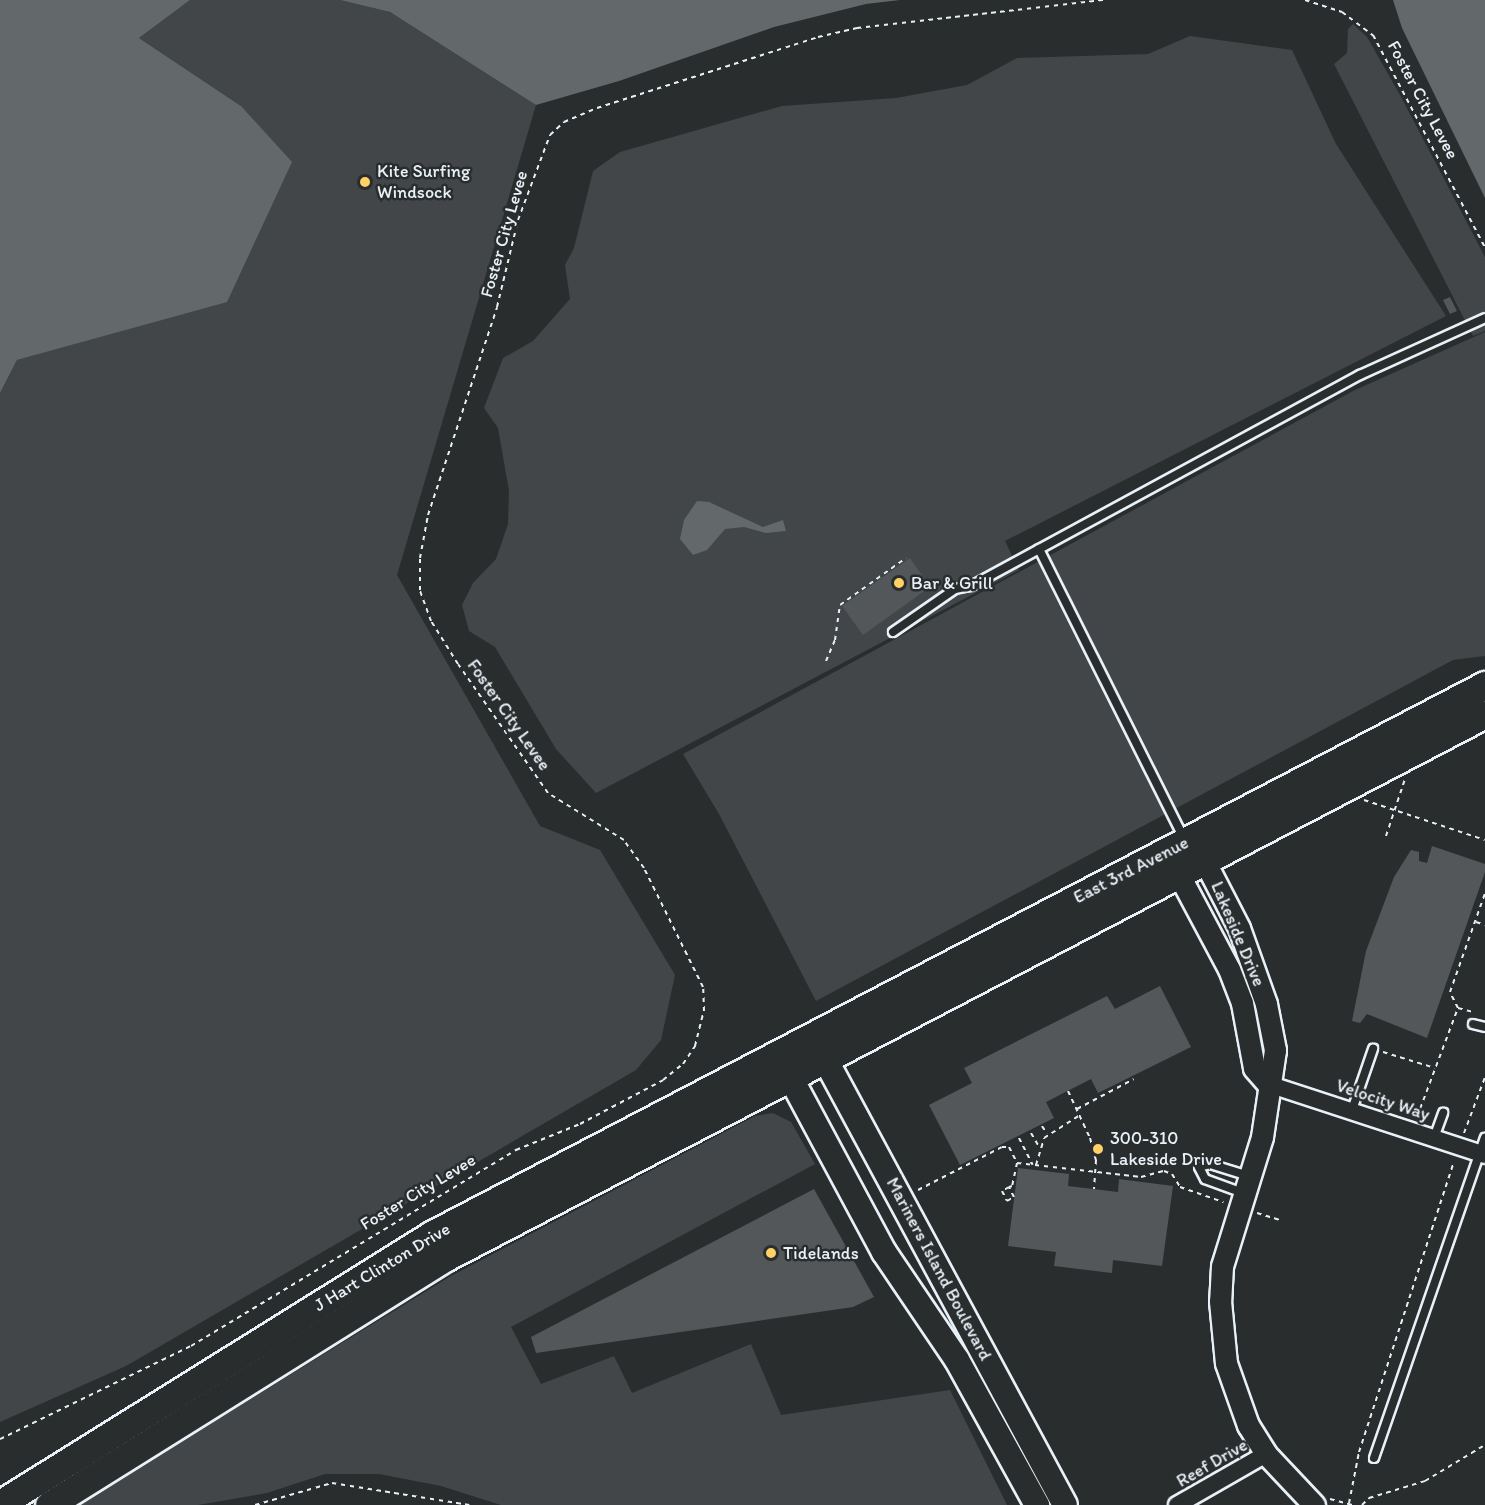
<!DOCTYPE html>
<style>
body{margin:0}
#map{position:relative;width:1485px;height:1505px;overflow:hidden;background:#2a2d2e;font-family:Itim,sans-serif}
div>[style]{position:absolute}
.green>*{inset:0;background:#424648}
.water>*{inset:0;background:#63686b}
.building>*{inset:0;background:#535759}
.path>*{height:2px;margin-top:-1px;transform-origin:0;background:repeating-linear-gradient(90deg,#e8f1f8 0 4.5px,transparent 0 9px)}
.roads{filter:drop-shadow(2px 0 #e8f1f8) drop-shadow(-2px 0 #e8f1f8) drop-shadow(0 2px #e8f1f8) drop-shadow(0 -2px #e8f1f8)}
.service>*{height:8px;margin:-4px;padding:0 4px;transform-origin:4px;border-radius:4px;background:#2a2d2e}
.minor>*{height:16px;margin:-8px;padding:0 8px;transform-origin:8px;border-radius:8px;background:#2a2d2e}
.tertiary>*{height:21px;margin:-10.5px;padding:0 10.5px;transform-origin:10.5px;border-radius:10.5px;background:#2a2d2e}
.secondary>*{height:24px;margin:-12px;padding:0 12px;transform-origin:12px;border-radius:12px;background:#2a2d2e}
.primary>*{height:27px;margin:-13.5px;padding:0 13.5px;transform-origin:13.5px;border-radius:13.5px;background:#2a2d2e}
.dots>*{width:16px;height:16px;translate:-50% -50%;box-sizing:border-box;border:3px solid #2a2d2e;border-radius:50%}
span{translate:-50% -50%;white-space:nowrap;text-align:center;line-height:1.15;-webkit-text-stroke:5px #2a2d2e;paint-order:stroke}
.street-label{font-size:18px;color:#e8f1f8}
.poi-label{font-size:18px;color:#e8f1f8}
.left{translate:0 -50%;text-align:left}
</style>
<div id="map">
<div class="green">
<div style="clip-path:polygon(190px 0,340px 0,390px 12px,536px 105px,397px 575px,540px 826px,600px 850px,675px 975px,661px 1040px,636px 1070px,126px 1366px,0 1422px,0 393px,17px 360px,227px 301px,241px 106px,139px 38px)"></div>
<div style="clip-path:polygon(1353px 24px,1367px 37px,1400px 95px,1485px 257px,1485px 331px,1473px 336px,1334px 64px,1347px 53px,1348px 29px)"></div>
<div style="clip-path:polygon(1190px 36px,1292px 50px,1336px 144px,1446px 316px,1005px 541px,1019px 570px,596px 793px,556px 749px,495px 647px,469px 631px,462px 605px,473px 583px,496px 559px,508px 524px,509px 491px,498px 428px,484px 408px,503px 358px,533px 341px,570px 299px,565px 265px,574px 248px,593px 171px,620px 152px,782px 106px,896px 98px,967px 85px,1017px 58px,1148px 54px)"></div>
<div style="clip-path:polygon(1485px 332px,1485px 656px,1453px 660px,816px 1001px,719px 814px,683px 754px,1355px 390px)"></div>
<div style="clip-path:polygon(773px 1113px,791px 1122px,815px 1164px,511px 1327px,541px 1384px,614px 1356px,632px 1393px,751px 1344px,781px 1415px,950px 1390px,1007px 1505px,501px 1505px,441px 1486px,379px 1474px,325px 1474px,267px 1493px,198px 1505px,78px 1505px,451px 1276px,755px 1116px)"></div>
</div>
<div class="water">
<div style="clip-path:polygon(0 0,190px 0,139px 38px,241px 106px,292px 162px,227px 302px,17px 360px,0 393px)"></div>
<div style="clip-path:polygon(340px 0,900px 0,866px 4px,774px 27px,619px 81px,536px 105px,390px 12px)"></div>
<div style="clip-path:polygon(1393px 0,1485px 0,1485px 198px,1402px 28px)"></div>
<div style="clip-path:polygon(697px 501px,709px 502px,763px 527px,783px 520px,786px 531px,766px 533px,744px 527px,725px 529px,707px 550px,693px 555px,680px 539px,684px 520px)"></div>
</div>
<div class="building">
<div style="clip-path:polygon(1450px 297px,1457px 311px,1450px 314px,1443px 300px)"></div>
<div style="clip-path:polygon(910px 558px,930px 587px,863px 635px,842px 606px)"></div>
<div style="clip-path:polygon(1432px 846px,1485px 864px,1485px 872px,1427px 1038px,1367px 1014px,1360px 1023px,1352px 1021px,1366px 951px,1394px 877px,1411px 850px,1419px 852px,1419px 861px,1427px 863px)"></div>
<div style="clip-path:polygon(1160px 986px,1191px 1047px,1098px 1093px,1091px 1079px,1046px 1102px,1054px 1118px,960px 1165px,929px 1105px,972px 1083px,964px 1068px,1107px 996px,1115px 1009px)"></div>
<div style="clip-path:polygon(1018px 1168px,1069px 1174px,1068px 1186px,1118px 1192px,1119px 1179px,1173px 1186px,1162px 1266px,1113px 1260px,1112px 1273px,1054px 1266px,1056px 1252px,1008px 1246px)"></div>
<div style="clip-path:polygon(814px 1189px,874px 1297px,853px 1307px,536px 1353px,531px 1337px)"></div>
</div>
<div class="path">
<div style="left:1305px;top:0;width:39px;rotate:18deg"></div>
<div style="left:1342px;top:12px;width:39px;rotate:37deg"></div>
<div style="left:1373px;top:35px;width:240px;rotate:62.2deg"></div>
<div style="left:826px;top:661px;width:23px;rotate:-67deg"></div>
<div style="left:835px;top:640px;width:35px;rotate:-82deg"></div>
<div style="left:840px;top:605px;width:81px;rotate:-35.5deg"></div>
<div style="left:1364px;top:800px;width:127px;rotate:18.3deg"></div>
<div style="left:1386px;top:836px;width:60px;rotate:-71.6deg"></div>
<div style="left:1476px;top:922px;width:9px;rotate:18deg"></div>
<div style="left:1458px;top:1008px;width:18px;rotate:-117deg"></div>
<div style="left:1450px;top:992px;width:105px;rotate:-70.5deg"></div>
<div style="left:1383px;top:1052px;width:54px;rotate:17.1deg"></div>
<div style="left:1068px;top:1091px;width:52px;rotate:64.9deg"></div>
<div style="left:1090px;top:1138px;width:23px;rotate:75deg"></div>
<div style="left:1096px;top:1160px;width:29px;rotate:94deg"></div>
<div style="left:1077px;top:1109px;width:64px;rotate:-27.8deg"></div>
<div style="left:1417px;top:1117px;width:116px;rotate:-69.4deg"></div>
<div style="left:1458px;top:1008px;width:16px;rotate:15deg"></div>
<div style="left:1042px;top:1126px;width:9px;rotate:58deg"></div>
<div style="left:1031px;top:1133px;width:16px;rotate:60deg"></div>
<div style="left:1464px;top:1133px;width:60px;rotate:-69.4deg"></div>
<div style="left:1019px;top:1138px;width:30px;rotate:63deg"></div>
<div style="left:1017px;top:1163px;width:125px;rotate:6.4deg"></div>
<div style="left:1141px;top:1177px;width:24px;rotate:-15deg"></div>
<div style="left:1164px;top:1171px;width:9px;rotate:21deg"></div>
<div style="left:1172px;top:1174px;width:15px;rotate:58deg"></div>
<div style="left:1180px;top:1187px;width:46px;rotate:19.2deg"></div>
<div style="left:1036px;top:1165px;width:28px;rotate:-73deg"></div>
<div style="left:1044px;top:1138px;width:43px;rotate:-32.6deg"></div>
<div style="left:918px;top:1190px;width:94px;rotate:-27.1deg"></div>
<div style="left:1002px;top:1147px;width:7px"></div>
<div style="left:1009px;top:1147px;width:18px;rotate:63deg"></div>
<div style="left:1017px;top:1163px;width:24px;rotate:102deg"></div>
<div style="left:1012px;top:1186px;width:3px;rotate:162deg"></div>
<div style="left:1009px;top:1187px;width:8px;rotate:150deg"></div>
<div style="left:1002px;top:1191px;width:11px;rotate:63deg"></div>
<div style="left:1007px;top:1201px;width:8px;rotate:-30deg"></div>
<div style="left:1014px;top:1197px;width:11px;rotate:-117deg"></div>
<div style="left:1257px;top:1213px;width:24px;rotate:17deg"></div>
<div style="left:0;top:1439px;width:212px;rotate:-26deg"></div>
<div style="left:191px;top:1346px;width:380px;rotate:-31.1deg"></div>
<div style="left:516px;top:1150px;width:69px;rotate:-22.1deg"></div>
<div style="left:580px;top:1124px;width:94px;rotate:-27.9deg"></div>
<div style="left:663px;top:1080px;width:26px;rotate:-39deg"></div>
<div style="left:683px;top:1064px;width:22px;rotate:-56deg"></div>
<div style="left:695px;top:1046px;width:36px;rotate:-76deg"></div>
<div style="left:704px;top:1011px;width:24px;rotate:-92deg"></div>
<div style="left:703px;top:987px;width:133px;rotate:-116.4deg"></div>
<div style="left:644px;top:868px;width:34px;rotate:-126deg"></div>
<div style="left:624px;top:840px;width:89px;rotate:-148.3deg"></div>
<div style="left:548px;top:793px;width:157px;rotate:-124.9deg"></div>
<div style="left:458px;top:664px;width:51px;rotate:-122.1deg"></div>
<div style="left:431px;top:621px;width:33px;rotate:-110deg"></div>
<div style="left:420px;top:590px;width:32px;rotate:-90deg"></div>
<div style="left:420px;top:558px;width:44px;rotate:-79.5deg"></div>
<div style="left:428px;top:515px;width:219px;rotate:-71.6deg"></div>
<div style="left:497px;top:307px;width:89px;rotate:-76.4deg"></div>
<div style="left:518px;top:220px;width:91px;rotate:-69.4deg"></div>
<div style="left:550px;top:135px;width:19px;rotate:-43deg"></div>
<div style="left:564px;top:122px;width:36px;rotate:-23deg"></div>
<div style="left:597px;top:108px;width:232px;rotate:-17.8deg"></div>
<div style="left:818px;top:37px;width:40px;rotate:-13deg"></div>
<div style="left:857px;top:28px;width:249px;rotate:-6.5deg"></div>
<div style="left:1330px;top:1499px;width:23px;rotate:15deg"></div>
<div style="left:1349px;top:1503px;width:52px;rotate:-78.9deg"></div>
<div style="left:1359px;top:1452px;width:305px;rotate:-71.9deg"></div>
<div style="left:255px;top:1505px;width:80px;rotate:-15.9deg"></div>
<div style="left:332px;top:1483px;width:139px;rotate:9.1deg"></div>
<div style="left:1362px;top:1505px;width:10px;rotate:-45deg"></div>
<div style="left:1369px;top:1498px;width:59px;rotate:-16.9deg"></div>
<div style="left:1425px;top:1481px;width:70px;rotate:-31deg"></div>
</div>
<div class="roads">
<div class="service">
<div style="left:1039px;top:549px;width:323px;rotate:63.4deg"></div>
<div style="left:893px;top:632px;width:75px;rotate:-34.7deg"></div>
<div style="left:955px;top:589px;width:16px;rotate:-11deg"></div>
<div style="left:971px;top:586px;width:443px;rotate:-28.5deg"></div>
<div style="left:1360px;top:375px;width:137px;rotate:-24.5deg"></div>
<div style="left:1473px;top:1024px;width:12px;rotate:14deg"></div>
<div style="left:1352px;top:1110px;width:65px;rotate:-71deg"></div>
<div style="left:1434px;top:1138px;width:27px;rotate:-70deg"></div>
<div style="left:1243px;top:1193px;width:40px;rotate:-159.8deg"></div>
<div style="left:1205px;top:1179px;width:13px;rotate:-117deg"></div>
<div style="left:1199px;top:1167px;width:11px;rotate:-15deg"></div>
<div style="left:1210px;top:1164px;width:41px;rotate:17.1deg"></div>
<div style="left:1374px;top:1458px;width:339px;rotate:-70.9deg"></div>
</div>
<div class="minor">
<div style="left:1268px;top:1084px;width:228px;rotate:18.1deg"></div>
<div style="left:1177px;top:1505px;width:103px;rotate:-29.8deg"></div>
</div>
<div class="tertiary">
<div style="left:1195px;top:850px;width:16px;rotate:50deg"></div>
<div style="left:1205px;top:862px;width:74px;rotate:62.7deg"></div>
<div style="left:1239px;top:928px;width:81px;rotate:70.4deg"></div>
<div style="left:1266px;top:1004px;width:47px;rotate:78.9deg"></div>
<div style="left:1275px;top:1050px;width:88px;rotate:98.5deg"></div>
<div style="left:1262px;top:1137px;width:135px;rotate:107.2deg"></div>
<div style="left:1222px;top:1266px;width:35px;rotate:93deg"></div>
<div style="left:1220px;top:1301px;width:62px;rotate:84.5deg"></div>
<div style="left:1226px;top:1363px;width:66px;rotate:70.5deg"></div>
<div style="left:1248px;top:1425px;width:34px;rotate:58deg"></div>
<div style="left:1266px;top:1454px;width:70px;rotate:46.7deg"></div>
<div style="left:1182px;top:859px;width:16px;rotate:101deg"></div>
<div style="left:1179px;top:875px;width:106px;rotate:62deg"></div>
<div style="left:1229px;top:969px;width:36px;rotate:69deg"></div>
<div style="left:1242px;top:1003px;width:66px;rotate:79.5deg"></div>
<div style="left:1254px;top:1068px;width:21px;rotate:49deg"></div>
</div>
<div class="secondary">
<div style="left:811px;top:1045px;width:20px;rotate:45deg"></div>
<div style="left:825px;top:1059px;width:506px;rotate:61.71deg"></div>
<div style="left:781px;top:1060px;width:218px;rotate:61.8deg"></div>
<div style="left:884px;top:1252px;width:130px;rotate:55.9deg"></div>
<div style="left:957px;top:1360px;width:166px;rotate:61.1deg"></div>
</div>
<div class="primary">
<div style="left:0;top:1504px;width:510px;rotate:-31.95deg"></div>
<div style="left:433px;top:1234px;width:1187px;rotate:-27.56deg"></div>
<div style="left:49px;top:1505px;width:468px;rotate:-32deg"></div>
<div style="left:446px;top:1257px;width:1172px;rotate:-27.59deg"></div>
</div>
</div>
<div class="dots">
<div style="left:365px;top:182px;background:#ffd166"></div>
<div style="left:899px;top:583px;background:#ffd166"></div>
<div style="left:1098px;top:1149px;background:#ffd166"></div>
<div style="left:771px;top:1253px;background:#ffd166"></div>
</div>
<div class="street-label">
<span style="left:1423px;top:100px;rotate:62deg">Foster City Levee</span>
<span style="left:504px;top:234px;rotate:-74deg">Foster City Levee</span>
<span style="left:509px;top:715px;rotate:55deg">Foster City Levee</span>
<span style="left:1131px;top:870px;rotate:-27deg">East 3rd Avenue</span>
<span style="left:1238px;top:934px;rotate:67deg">Lakeside Drive</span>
<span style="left:1383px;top:1100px;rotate:18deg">Velocity Way</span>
<span style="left:418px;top:1192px;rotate:-31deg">Foster City Levee</span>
<span style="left:382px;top:1267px;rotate:-31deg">J Hart Clinton Drive</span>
<span style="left:939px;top:1269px;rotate:62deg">Mariners Island Boulevard</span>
<span style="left:1212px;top:1463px;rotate:-30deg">Reef Drive</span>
</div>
<div class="poi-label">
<span class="left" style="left:377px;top:182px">Kite Surfing<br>Windsock</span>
<span class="left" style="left:911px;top:583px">Bar &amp; Grill</span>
<span class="left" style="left:1110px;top:1149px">300-310<br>Lakeside Drive</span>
<span class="left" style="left:783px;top:1253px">Tidelands</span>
</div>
</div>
